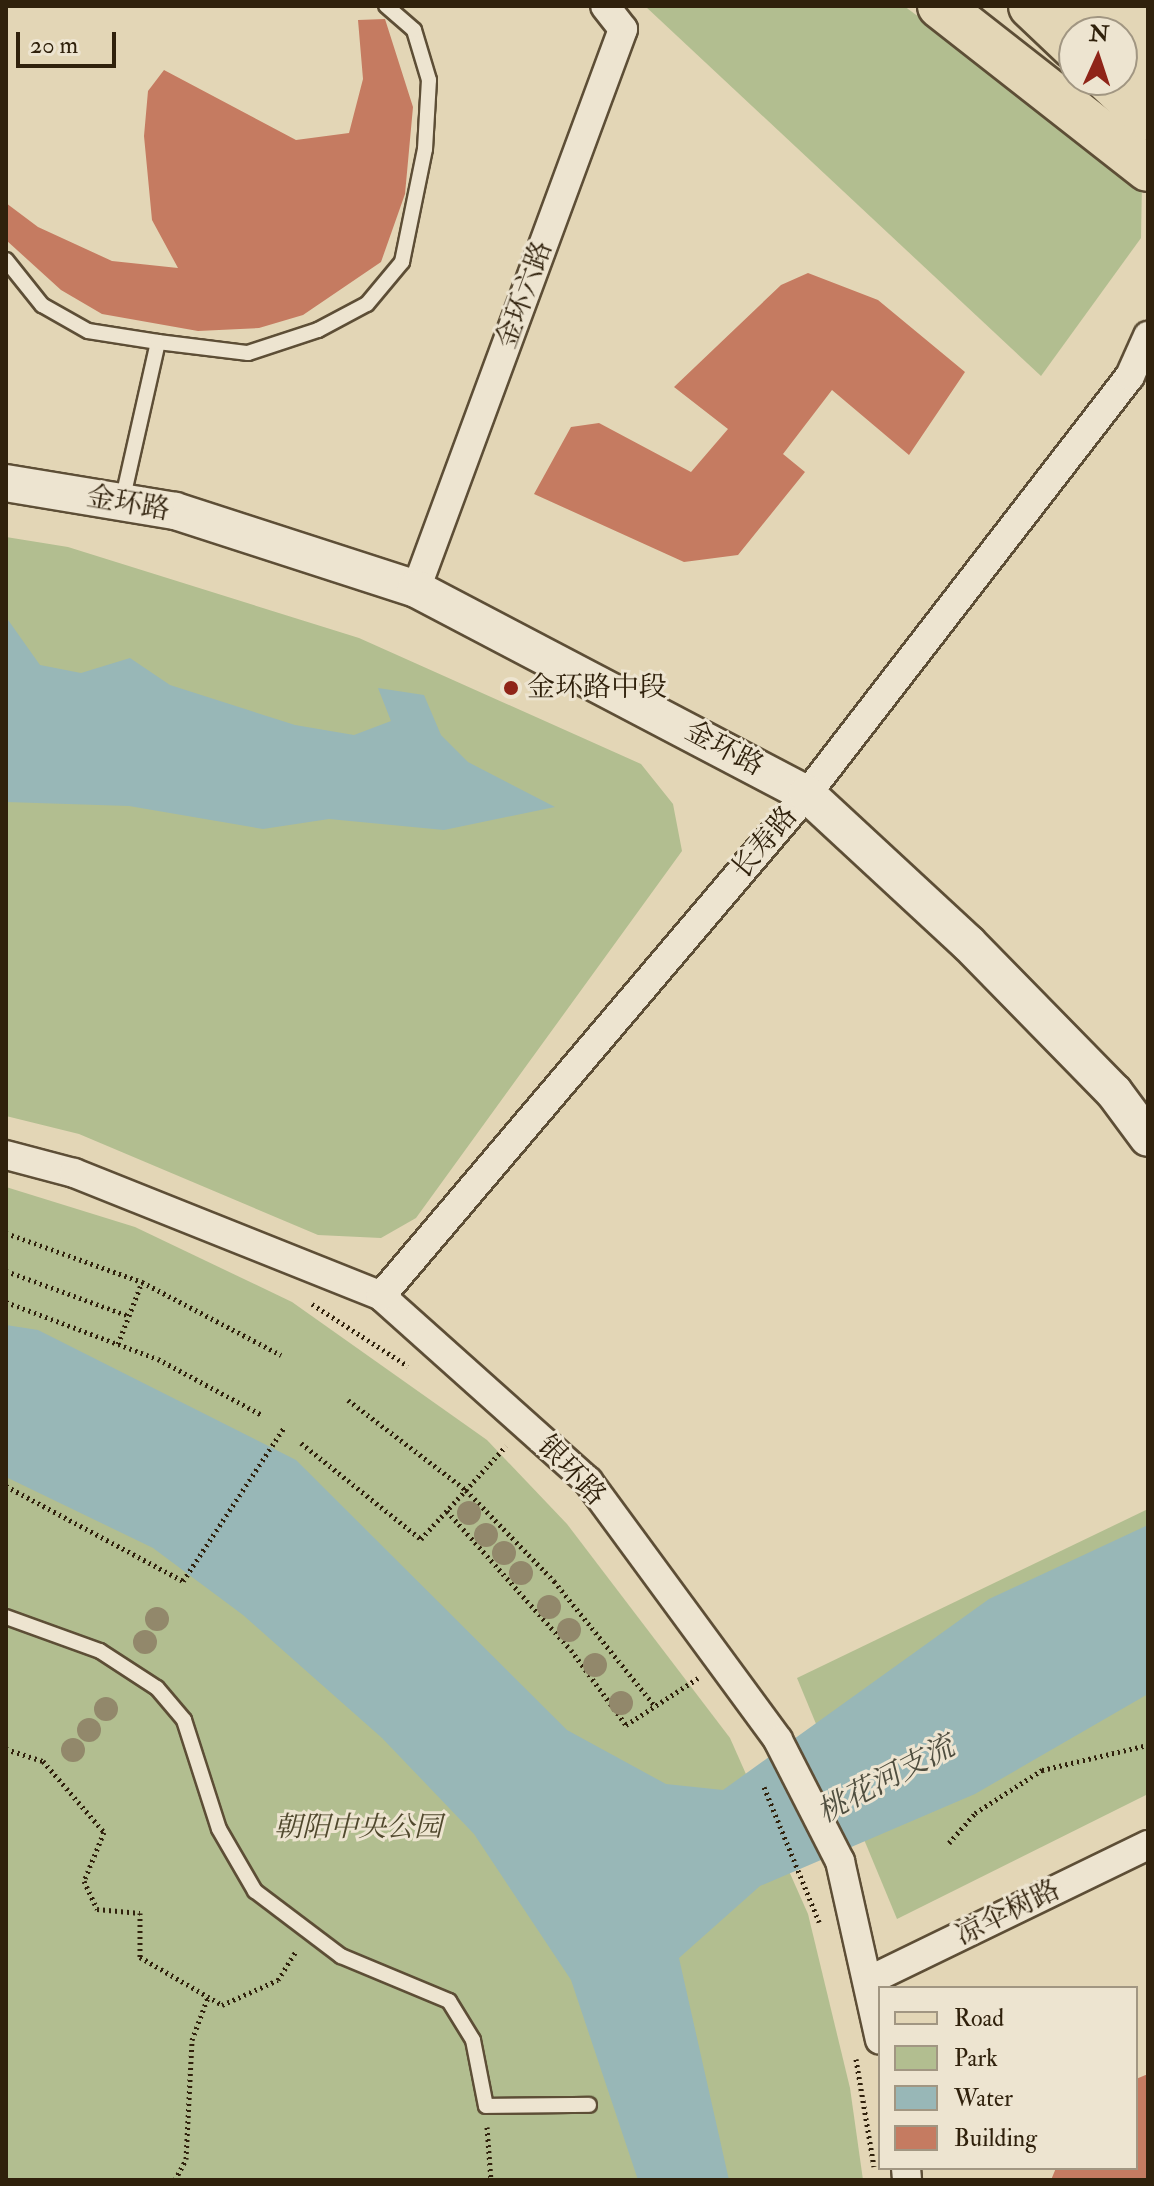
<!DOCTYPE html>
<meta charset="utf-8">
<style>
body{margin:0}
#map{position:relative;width:1154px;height:2186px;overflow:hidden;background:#e3d6b6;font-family:"IM FELL Double Pica","Noto Serif SC",serif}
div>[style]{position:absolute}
.green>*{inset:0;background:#b2be90}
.water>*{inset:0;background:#98b7b7}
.building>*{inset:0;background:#c57b61}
.path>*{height:5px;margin-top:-2.5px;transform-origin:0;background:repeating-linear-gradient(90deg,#30210c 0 2px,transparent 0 6px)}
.roads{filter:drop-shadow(2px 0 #5d4e36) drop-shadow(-2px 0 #5d4e36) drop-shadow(0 2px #5d4e36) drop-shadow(0 -2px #5d4e36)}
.service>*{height:14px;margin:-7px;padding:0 7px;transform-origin:7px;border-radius:7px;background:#ede4d0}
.minor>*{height:28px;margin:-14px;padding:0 14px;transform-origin:14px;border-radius:14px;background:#ede4d0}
.tertiary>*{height:36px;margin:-18px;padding:0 18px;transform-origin:18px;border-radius:18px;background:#ede4d0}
.primary>*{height:44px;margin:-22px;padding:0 22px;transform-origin:22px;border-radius:22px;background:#e3d6b6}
.trunk>*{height:44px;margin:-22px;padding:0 22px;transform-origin:22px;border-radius:22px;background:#e3d6b6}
.trees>*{width:24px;height:24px;margin:-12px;border-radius:50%;background:#92886b}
.dots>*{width:22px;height:22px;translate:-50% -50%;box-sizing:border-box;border:4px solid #ede4d0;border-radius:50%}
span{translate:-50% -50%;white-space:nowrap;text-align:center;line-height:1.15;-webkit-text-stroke:6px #ede4d0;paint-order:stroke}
.street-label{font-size:28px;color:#30210c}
.poi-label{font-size:28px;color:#30210c}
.left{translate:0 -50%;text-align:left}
.park-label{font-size:28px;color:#50482d;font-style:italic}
.water-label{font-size:30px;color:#4f4e3f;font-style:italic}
.frame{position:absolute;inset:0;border:8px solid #30210c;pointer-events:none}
.legend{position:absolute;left:878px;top:1986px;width:260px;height:184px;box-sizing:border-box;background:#ede4d0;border:2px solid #a19682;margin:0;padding:10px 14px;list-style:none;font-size:24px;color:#30210c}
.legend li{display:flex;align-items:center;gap:16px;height:40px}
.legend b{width:40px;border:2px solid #a19682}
.north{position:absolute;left:1058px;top:16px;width:80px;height:80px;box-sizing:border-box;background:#ede4d0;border:2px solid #a19682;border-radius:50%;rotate:3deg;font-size:22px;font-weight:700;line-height:32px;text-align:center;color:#30210c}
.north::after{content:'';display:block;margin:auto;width:28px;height:36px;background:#8f2418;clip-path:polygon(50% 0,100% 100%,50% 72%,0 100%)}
.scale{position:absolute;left:16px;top:32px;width:100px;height:36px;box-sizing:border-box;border:4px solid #30210c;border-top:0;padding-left:10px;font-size:24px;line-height:28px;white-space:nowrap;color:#30210c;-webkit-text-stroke:6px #ede4d0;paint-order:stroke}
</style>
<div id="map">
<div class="green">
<div style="clip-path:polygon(645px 6px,904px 6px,1142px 181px,1141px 238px,1041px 376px)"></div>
<div style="clip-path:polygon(6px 537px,68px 547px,359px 638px,641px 764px,673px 804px,682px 851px,416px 1218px,381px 1238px,318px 1235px,79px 1134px,6px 1116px)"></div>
<div style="clip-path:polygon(6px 1187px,135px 1227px,292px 1302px,487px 1440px,567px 1524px,730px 1738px,808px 1914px,850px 2088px,863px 2180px,6px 2180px)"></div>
<div style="clip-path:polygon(1148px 1509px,1148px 1794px,897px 1919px,797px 1678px)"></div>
</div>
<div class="water">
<div style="clip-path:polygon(6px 617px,40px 665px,81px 673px,130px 658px,170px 685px,295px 725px,354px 735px,391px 721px,378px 688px,424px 695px,441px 735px,468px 762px,555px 807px,444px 830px,329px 819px,263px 829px,129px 806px,6px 802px)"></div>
<div style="clip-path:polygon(6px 1325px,38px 1330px,296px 1460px,567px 1730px,666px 1784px,723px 1790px,989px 1599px,1148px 1525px,1148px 1694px,975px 1794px,760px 1886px,679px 1958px,729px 2180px,638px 2180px,571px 1980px,474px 1834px,382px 1738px,243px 1615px,153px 1548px,6px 1477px)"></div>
</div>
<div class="building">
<div style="clip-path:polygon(385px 19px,413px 107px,405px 194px,381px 262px,303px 315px,259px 328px,198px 331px,102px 314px,61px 290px,6px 240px,6px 203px,38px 227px,112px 261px,178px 268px,152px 220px,144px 136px,148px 91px,164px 70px,296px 140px,349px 133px,363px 79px,358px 20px)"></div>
<div style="clip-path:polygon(808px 273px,878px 300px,965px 372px,909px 455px,832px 390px,783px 454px,805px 472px,738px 555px,684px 562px,534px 494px,571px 427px,599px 423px,691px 472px,728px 429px,674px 387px,781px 285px)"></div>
<div style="clip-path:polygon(1148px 2074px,1148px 2180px,1051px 2180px,1056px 2168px,1136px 2168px,1136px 2079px)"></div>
</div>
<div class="path">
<div style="left:6px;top:1233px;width:145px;rotate:19.8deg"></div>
<div style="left:142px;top:1282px;width:157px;rotate:27.7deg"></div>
<div style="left:6px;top:1271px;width:131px;rotate:20.1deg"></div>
<div style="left:6px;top:1302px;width:162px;rotate:20.6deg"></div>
<div style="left:158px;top:1359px;width:118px;rotate:28.3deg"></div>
<div style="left:312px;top:1304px;width:114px;rotate:32.9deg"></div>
<div style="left:118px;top:1344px;width:66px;rotate:-68.8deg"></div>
<div style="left:348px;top:1400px;width:148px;rotate:37.3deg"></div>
<div style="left:466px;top:1490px;width:127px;rotate:46deg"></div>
<div style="left:554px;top:1581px;width:161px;rotate:51.1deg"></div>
<div style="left:301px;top:1443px;width:154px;rotate:38.7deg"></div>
<div style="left:421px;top:1539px;width:126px;rotate:-47.6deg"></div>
<div style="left:6px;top:1486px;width:201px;rotate:28.2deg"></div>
<div style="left:183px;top:1581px;width:183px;rotate:-56.6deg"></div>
<div style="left:447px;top:1511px;width:186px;rotate:48.3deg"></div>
<div style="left:571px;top:1650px;width:93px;rotate:53.7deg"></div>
<div style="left:626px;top:1725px;width:86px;rotate:-33.1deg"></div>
<div style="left:6px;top:1749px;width:39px;rotate:18deg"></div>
<div style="left:43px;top:1761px;width:94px;rotate:49.3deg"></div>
<div style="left:104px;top:1832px;width:53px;rotate:112.2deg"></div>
<div style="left:84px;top:1881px;width:31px;rotate:65deg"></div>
<div style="left:97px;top:1909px;width:43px;rotate:5.3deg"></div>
<div style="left:140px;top:1913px;width:44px;rotate:90deg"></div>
<div style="left:140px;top:1957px;width:95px;rotate:30.3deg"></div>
<div style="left:222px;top:2005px;width:61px;rotate:-24.1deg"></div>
<div style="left:278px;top:1980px;width:34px;rotate:-58deg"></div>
<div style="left:764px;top:1787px;width:146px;rotate:67.8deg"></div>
<div style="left:949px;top:1843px;width:40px;rotate:-49deg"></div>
<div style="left:975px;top:1813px;width:80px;rotate:-32.7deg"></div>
<div style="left:1042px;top:1770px;width:109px;rotate:-13.3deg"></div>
<div style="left:856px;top:2059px;width:109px;rotate:80.5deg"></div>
<div style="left:487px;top:2127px;width:53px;rotate:85.7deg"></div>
<div style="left:175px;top:2180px;width:24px;rotate:-62deg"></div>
<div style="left:186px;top:2159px;width:119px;rotate:-87.1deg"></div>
<div style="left:192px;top:2040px;width:46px;rotate:-69.6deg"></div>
</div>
<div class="roads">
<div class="service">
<div style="left:6px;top:260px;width:58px;rotate:51.3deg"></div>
<div style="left:42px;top:305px;width:53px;rotate:29.5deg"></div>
<div style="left:88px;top:331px;width:71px;rotate:8.9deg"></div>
<div style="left:158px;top:342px;width:164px;rotate:102.7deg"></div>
<div style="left:158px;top:342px;width:91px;rotate:7deg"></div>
<div style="left:248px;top:353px;width:74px;rotate:-18.2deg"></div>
<div style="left:318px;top:330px;width:55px;rotate:-28deg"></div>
<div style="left:367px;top:304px;width:55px;rotate:-50.2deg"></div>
<div style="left:402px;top:262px;width:115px;rotate:-78.5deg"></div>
<div style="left:425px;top:149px;width:69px;rotate:-86.7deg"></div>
<div style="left:429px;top:80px;width:52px;rotate:-106.7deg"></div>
<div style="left:414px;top:30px;width:37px;rotate:-139deg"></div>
<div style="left:6px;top:1617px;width:100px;rotate:19.9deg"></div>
<div style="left:100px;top:1651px;width:68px;rotate:33deg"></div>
<div style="left:157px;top:1688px;width:42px;rotate:49.8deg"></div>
<div style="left:184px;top:1720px;width:114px;rotate:72.2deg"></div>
<div style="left:219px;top:1829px;width:72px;rotate:59.9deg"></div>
<div style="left:255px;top:1891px;width:108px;rotate:37.1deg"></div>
<div style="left:341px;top:1956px;width:117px;rotate:22.6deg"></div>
<div style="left:449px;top:2001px;width:46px;rotate:58.4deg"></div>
<div style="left:473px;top:2040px;width:67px;rotate:78.9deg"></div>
<div style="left:486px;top:2106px;width:103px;rotate:-0.6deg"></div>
</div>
<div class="minor">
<div style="left:416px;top:589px;width:597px;rotate:-69.71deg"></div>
<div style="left:623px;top:29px;width:29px;rotate:-128deg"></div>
<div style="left:6px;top:1155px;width:70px;rotate:14.8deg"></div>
<div style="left:74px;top:1173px;width:331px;rotate:21.8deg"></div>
<div style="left:381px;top:1296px;width:278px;rotate:41.8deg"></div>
<div style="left:588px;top:1481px;width:321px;rotate:53.7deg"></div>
<div style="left:778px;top:1740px;width:136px;rotate:62.9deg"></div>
<div style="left:840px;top:1861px;width:183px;rotate:77.4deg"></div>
<div style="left:381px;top:1296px;width:658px;rotate:-49.68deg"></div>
<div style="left:807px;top:794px;width:528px;rotate:-52.31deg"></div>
<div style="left:1130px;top:376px;width:44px;rotate:-65.8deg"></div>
<div style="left:868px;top:1981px;width:311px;rotate:-25.9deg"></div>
<div style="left:906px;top:2168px;width:12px;rotate:85deg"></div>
</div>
<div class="tertiary">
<div style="left:6px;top:483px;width:171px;rotate:9.4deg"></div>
<div style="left:175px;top:511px;width:253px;rotate:17.9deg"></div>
<div style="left:416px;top:589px;width:441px;rotate:27.7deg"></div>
<div style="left:807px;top:794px;width:219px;rotate:42.8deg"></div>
<div style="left:968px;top:943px;width:209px;rotate:45.6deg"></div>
<div style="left:1114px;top:1092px;width:57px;rotate:53.5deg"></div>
</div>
<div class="primary">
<div style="left:1079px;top:6px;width:37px;rotate:45deg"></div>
<div style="left:1122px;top:49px;width:37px;rotate:46deg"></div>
</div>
<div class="trunk">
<div style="left:940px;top:6px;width:264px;rotate:38.1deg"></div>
<div style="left:1031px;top:6px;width:59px;rotate:43.6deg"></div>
<div style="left:1115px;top:6px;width:46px;rotate:44.1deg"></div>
<div style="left:1108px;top:80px;width:55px;rotate:43.5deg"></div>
</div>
</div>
<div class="trees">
<div style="left:469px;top:1513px"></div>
<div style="left:486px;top:1535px"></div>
<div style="left:504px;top:1553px"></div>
<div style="left:521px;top:1573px"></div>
<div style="left:549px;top:1607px"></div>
<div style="left:157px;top:1619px"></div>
<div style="left:569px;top:1630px"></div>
<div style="left:145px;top:1642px"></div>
<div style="left:595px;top:1665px"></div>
<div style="left:621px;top:1703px"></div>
<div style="left:106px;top:1709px"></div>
<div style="left:89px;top:1730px"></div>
<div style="left:73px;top:1750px"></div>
</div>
<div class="dots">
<div style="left:511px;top:688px;background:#8f2418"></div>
</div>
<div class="street-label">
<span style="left:525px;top:295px;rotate:-70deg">金环六路</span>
<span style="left:128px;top:504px;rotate:10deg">金环路</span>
<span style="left:724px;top:749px;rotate:28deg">金环路</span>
<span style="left:765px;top:843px;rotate:-50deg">长寿路</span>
<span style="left:571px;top:1471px;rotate:46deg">银环路</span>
<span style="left:1008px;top:1913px;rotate:-26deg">凉伞树路</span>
</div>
<div class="poi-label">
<span class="left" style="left:527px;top:688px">金环路中段</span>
</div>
<div class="park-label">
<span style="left:358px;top:1828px">朝阳中央公园</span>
</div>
<div class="water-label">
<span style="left:886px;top:1780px;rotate:-28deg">桃花河支流</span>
</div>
<div class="frame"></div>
<ul class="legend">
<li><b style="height:10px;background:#e3d6b6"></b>Road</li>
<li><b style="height:22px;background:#b2be90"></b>Park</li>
<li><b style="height:22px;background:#98b7b7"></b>Water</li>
<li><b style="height:22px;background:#c57b61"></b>Building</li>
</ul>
<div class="north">N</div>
<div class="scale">20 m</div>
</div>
